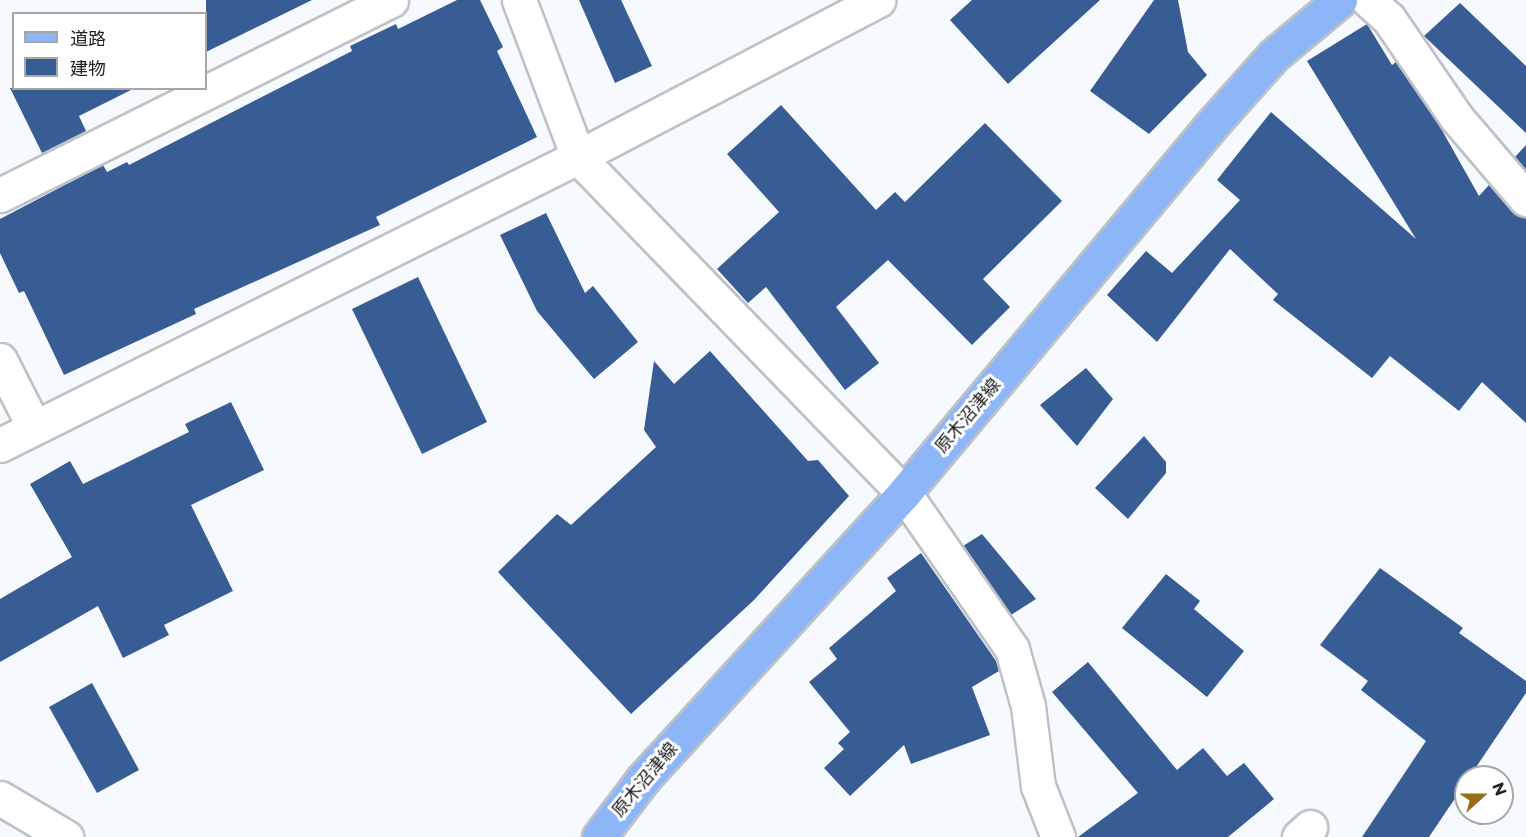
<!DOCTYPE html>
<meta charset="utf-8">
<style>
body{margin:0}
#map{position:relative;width:1526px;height:837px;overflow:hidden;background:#f6f9fe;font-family:Montserrat,"Noto Sans JP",sans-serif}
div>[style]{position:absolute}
.building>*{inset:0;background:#385c94}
.roads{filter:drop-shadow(2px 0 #bec1c5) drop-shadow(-2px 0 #bec1c5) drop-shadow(0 2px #bec1c5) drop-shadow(0 -2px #bec1c5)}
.minor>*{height:33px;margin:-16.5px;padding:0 16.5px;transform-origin:16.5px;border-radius:16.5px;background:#fff}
.major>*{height:33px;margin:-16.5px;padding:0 16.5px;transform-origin:16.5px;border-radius:16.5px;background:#8cb6f8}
span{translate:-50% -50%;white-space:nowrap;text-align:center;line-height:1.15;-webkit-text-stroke:6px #fff;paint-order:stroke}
.street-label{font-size:18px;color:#212224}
.legend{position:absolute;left:12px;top:12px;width:195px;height:78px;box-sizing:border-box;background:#fff;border:2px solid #a6a7a7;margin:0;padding:8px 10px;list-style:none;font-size:18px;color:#212224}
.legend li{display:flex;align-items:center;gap:12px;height:30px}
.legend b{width:30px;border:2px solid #a6a7a7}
.north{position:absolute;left:1454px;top:765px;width:60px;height:60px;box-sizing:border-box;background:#fff;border:2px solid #a6a7a7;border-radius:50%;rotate:69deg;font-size:16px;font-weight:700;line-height:24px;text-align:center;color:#212224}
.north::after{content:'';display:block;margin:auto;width:21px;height:27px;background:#986e1b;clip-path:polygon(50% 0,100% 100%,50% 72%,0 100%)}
</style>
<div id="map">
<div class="building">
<div style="clip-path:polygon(206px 0,312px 0,206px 52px)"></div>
<div style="clip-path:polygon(457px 0,480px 0,503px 47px,497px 51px,537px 137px,376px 217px,380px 225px,194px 309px,196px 314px,64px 375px,24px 291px,19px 293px,0 253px,0 219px,103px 165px,107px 172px,127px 162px,129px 165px,352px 51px,350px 46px,396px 24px,398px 29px)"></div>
<div style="clip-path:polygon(579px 0,621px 0,652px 66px,615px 83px)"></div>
<div style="clip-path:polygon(972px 0,1100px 0,1008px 84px,950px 20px)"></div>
<div style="clip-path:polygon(1154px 0,1178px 0,1188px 52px,1207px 75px,1149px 134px,1090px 91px)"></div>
<div style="clip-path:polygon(1460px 3px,1526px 66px,1526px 133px,1424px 36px)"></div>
<div style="clip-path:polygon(1367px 24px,1392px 65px,1396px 62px,1439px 125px,1479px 196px,1489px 185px,1512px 212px,1526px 217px,1526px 423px,1482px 382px,1459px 411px,1390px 356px,1372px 378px,1273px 300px,1278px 294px,1230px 249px,1157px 342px,1107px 295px,1146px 251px,1172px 273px,1240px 200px,1217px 180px,1271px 112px,1416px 239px,1307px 61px)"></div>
<div style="clip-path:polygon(10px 88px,135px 88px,79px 116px,86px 131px,42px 153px)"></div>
<div style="clip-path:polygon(781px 105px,876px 210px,895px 192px,905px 202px,985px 123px,1062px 201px,983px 279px,1010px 307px,972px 345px,888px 260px,836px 307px,879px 363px,845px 390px,766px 287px,748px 303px,717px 269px,779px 212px,727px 154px)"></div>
<div style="clip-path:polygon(1526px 145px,1526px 170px,1515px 157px)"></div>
<div style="clip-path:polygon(546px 213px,585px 293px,593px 286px,638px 342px,594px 379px,537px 311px,500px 235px)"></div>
<div style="clip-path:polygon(418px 277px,487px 422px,422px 454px,352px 309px)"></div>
<div style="clip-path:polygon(710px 351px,808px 461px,818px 460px,849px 496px,754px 600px,631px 714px,498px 572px,557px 514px,571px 525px,656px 447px,644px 430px,654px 361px,674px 384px)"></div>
<div style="clip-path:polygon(1086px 368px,1113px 399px,1077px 446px,1040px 405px)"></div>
<div style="clip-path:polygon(231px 402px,264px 470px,191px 505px,233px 591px,164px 625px,169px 635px,123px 658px,98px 606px,0 662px,0 599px,72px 557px,30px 484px,70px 461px,83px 484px,189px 432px,185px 424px)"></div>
<div style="clip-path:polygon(1144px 436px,1166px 462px,1166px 473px,1128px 519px,1095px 488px)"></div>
<div style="clip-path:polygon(982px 534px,1036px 599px,1011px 615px,963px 546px)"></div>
<div style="clip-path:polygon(921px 553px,996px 661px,999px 671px,972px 687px,990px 735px,911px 764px,904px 745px,850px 796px,824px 768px,844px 749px,838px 743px,850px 732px,809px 682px,837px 659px,829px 648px,896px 591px,887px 578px)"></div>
<div style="clip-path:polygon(1380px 568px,1463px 628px,1459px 633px,1526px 681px,1526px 693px,1429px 837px,1362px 837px,1426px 741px,1361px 690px,1368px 681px,1320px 645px)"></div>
<div style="clip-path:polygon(1166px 574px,1200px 601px,1194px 609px,1244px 651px,1207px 697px,1122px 628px)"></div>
<div style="clip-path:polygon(1088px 662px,1177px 770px,1203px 748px,1227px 776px,1244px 763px,1274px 799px,1228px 837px,1078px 837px,1138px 793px,1052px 692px)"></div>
<div style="clip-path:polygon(92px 683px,139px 770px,97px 793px,49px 707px)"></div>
</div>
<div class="roads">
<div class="minor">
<div style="left:519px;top:0;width:168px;rotate:69.4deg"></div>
<div style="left:578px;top:157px;width:468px;rotate:45.9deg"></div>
<div style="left:904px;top:493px;width:190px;rotate:55.3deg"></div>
<div style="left:1012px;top:649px;width:59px;rotate:74.3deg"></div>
<div style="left:1028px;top:706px;width:81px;rotate:82.9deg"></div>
<div style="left:1038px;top:786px;width:55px;rotate:68.6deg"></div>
<div style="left:1368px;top:0;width:28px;rotate:42deg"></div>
<div style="left:1389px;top:19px;width:119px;rotate:55.6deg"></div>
<div style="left:1456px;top:117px;width:108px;rotate:49.5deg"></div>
<div style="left:0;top:195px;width:437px;rotate:-26.5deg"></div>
<div style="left:0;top:360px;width:75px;rotate:63.1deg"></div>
<div style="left:0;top:445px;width:646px;rotate:-26.49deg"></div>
<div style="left:578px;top:157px;width:339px;rotate:-27.6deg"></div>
<div style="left:0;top:798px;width:77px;rotate:30.6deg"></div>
<div style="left:1299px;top:837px;width:15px;rotate:-42deg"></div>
</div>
<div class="major">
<div style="left:599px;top:837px;width:73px;rotate:-52.8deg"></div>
<div style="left:643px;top:779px;width:387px;rotate:-47.6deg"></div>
<div style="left:904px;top:493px;width:474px;rotate:-50.1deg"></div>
<div style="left:1208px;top:129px;width:99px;rotate:-48.3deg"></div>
<div style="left:1274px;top:55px;width:86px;rotate:-39.8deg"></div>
</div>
</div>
<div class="street-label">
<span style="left:968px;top:416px;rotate:-50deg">原木沼津線</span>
<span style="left:645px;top:780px;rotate:-50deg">原木沼津線</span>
</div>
<ul class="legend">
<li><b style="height:8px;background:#8cb6f8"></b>道路</li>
<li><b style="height:16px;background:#385c94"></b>建物</li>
</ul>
<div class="north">N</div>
</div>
